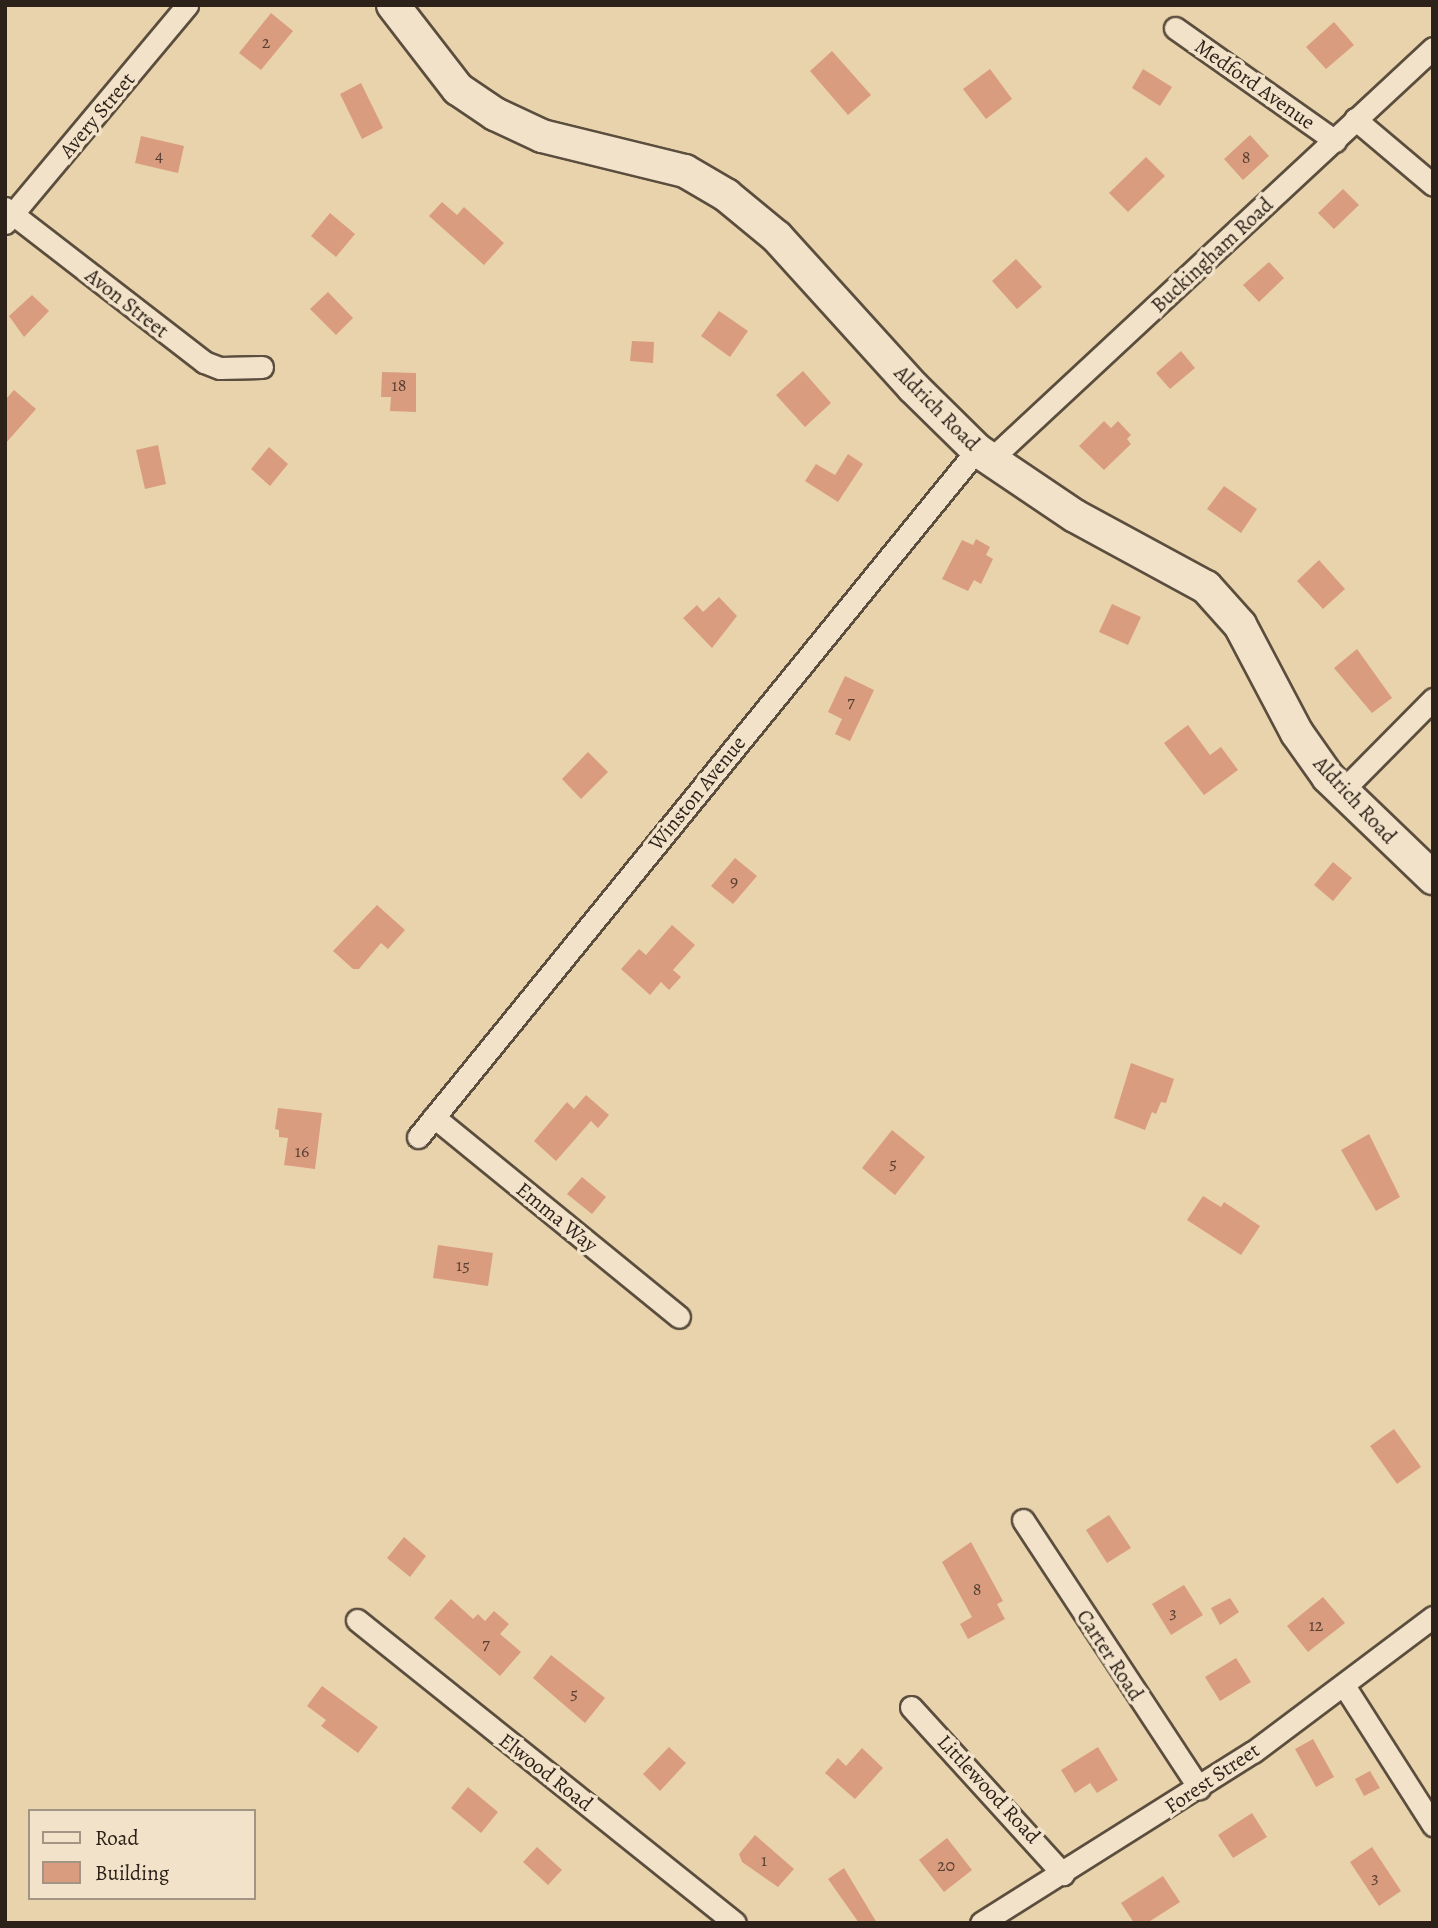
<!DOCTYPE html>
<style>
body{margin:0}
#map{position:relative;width:1438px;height:1928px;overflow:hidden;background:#e9d3ac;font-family:Alegreya,serif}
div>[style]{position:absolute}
.building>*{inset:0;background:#da9c7f}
.roads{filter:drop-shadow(2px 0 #5b4e3e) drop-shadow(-2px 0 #5b4e3e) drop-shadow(0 2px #5b4e3e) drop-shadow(0 -2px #5b4e3e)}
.street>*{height:21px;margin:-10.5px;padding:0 10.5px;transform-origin:10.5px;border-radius:10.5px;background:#f1e2c9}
.secondary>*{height:32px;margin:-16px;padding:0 16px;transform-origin:16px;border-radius:16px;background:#f1e2c9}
span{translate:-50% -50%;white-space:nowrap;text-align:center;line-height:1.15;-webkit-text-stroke:7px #f1e2c9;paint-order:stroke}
.number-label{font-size:18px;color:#584032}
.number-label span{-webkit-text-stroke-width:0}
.street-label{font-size:21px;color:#2c2219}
.frame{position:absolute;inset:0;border:7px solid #2c2219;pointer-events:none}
.legend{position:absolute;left:28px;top:1809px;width:228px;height:91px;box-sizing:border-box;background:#f1e2c9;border:2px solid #a29583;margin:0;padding:9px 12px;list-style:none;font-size:21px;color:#2c2219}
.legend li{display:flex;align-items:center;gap:14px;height:35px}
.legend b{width:35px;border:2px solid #a29583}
</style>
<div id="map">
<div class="building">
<div style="clip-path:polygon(271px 13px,293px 31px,261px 70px,239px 53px)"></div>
<div style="clip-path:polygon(1334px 22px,1354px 45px,1326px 69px,1306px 47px)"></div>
<div style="clip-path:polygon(832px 51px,871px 95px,848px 115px,810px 71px)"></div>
<div style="clip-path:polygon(990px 69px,1012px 99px,986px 119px,963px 89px)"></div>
<div style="clip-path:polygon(1143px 69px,1172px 87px,1160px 106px,1132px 88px)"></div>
<div style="clip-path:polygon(361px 83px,383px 128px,362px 139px,340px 94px)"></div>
<div style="clip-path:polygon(1250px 135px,1269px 156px,1243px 180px,1224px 159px)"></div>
<div style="clip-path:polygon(141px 136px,184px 146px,178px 173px,135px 163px)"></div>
<div style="clip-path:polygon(1146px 157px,1165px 176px,1128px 212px,1109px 193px)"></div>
<div style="clip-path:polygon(1343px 189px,1359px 205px,1334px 229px,1318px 213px)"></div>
<div style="clip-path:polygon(442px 202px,457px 215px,464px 207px,504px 243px,484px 265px,429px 216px)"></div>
<div style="clip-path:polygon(330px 213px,355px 234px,336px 257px,311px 236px)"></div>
<div style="clip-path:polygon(1016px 259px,1042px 287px,1017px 309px,992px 281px)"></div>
<div style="clip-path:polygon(1269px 262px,1284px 278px,1259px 302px,1243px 285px)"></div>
<div style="clip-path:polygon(328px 292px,353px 318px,336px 335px,310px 309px)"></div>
<div style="clip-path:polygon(32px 295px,49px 311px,24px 337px,9px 316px)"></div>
<div style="clip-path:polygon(719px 311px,748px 331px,730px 357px,701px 336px)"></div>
<div style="clip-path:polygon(632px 341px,654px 342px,653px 363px,630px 361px)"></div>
<div style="clip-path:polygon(1181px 351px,1195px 368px,1170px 389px,1156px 373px)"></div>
<div style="clip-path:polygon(803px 371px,831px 403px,805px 427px,776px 395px)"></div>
<div style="clip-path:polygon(382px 372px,416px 373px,416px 412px,390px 411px,391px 397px,381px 397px)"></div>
<div style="clip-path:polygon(14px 390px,36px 409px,5px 444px,5px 400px)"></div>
<div style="clip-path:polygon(1104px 421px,1111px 428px,1118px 421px,1131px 435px,1127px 439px,1131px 444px,1104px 470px,1079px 446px)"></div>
<div style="clip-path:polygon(158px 445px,166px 484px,145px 489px,136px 450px)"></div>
<div style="clip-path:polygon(269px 447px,288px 464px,270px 486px,251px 469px)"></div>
<div style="clip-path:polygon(848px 454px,863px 464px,838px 502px,805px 481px,816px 464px,835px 475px)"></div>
<div style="clip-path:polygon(1224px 486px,1257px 509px,1241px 533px,1207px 509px)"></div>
<div style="clip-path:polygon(976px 539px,990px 547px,986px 555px,993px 559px,981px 584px,974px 580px,968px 591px,942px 579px,962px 540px,973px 545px)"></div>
<div style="clip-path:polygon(1319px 560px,1345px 589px,1323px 609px,1297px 581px)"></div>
<div style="clip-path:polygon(719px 597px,737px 616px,712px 648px,683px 618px,697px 605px,703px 612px)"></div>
<div style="clip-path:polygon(1112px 604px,1141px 617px,1128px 645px,1099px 632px)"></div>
<div style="clip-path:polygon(1357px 649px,1392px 698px,1372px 713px,1334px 668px)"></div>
<div style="clip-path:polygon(845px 676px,874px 690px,850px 741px,835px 734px,842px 719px,828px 712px)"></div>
<div style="clip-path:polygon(1188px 725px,1210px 755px,1221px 747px,1238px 770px,1204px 795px,1164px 743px)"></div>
<div style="clip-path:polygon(588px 752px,608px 772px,581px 799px,562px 779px)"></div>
<div style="clip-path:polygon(735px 858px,757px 876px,733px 904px,711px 886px)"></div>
<div style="clip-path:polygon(1333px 862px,1352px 878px,1333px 901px,1314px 885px)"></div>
<div style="clip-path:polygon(377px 905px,405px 930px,388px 949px,381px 943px,359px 969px,353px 969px,333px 951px)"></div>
<div style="clip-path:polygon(672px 925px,695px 945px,673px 970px,681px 977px,669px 990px,661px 982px,650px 995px,621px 969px,639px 949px,646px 955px)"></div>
<div style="clip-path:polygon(1131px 1063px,1174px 1079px,1166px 1103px,1161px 1102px,1156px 1114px,1152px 1112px,1145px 1130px,1114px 1118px)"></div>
<div style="clip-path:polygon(586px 1095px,609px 1115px,598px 1128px,591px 1121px,556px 1161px,534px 1141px,567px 1102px,574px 1109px)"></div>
<div style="clip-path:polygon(278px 1108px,322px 1113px,315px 1169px,284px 1165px,288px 1138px,279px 1137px,279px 1130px,275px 1129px)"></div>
<div style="clip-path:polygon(892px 1130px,925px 1157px,895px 1195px,862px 1168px)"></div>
<div style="clip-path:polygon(1369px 1134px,1400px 1197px,1376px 1211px,1341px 1150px)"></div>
<div style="clip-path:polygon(582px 1177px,606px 1197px,592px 1214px,567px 1194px)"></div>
<div style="clip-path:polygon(1203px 1196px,1221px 1207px,1224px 1202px,1260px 1226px,1241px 1255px,1187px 1220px)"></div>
<div style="clip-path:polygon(438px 1245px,493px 1253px,488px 1286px,433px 1278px)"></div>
<div style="clip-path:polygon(1394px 1429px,1421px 1467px,1397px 1484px,1370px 1446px)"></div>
<div style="clip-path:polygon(1109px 1515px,1131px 1548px,1107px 1563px,1086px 1530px)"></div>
<div style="clip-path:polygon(404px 1537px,426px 1556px,410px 1577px,387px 1558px)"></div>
<div style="clip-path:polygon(971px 1542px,1003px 1601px,997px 1604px,1005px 1619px,968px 1639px,960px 1624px,972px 1617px,942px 1562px)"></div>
<div style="clip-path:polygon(1184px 1585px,1203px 1615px,1171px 1635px,1152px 1604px)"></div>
<div style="clip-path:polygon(1323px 1597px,1345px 1623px,1308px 1652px,1287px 1626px)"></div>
<div style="clip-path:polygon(1230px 1598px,1239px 1612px,1220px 1625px,1211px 1608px)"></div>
<div style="clip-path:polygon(451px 1599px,473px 1619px,478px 1614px,485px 1621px,494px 1611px,509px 1624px,500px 1634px,521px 1652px,500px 1676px,434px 1618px)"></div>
<div style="clip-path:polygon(551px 1655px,605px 1698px,585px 1723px,533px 1678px)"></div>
<div style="clip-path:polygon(1236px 1658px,1251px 1682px,1220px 1701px,1205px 1677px)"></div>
<div style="clip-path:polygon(322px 1686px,378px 1727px,358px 1753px,321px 1726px,326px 1720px,307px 1706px)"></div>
<div style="clip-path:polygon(1313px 1739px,1334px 1777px,1316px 1787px,1295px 1749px)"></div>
<div style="clip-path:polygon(669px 1747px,686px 1763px,660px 1791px,643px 1774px)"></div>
<div style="clip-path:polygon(1098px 1747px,1118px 1780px,1097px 1793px,1090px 1783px,1075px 1793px,1061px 1770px)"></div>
<div style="clip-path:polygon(862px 1748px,883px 1768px,855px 1799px,825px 1773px,838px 1758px,846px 1766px)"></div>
<div style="clip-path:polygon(1370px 1771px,1380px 1788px,1364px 1796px,1355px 1779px)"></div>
<div style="clip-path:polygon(468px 1787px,498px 1812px,481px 1833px,451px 1808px)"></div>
<div style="clip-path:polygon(1252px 1813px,1267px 1837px,1233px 1858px,1218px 1835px)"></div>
<div style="clip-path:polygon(755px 1835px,794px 1869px,778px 1887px,742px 1862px,739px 1854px)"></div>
<div style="clip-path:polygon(947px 1838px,972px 1870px,944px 1892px,919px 1860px)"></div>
<div style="clip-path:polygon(537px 1847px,562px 1870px,548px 1885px,523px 1862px)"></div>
<div style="clip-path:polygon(1372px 1847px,1401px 1891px,1379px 1906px,1350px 1862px)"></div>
<div style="clip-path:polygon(844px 1868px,877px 1923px,859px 1923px,828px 1879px)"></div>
<div style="clip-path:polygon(1163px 1876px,1180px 1902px,1147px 1923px,1134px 1923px,1121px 1903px)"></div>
</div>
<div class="roads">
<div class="street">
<div style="left:1175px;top:28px;width:196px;rotate:35.2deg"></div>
<div style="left:1355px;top:119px;width:102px;rotate:40.2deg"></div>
<div style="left:5px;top:208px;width:252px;rotate:37.7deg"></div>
<div style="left:204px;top:362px;width:17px;rotate:21deg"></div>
<div style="left:220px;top:368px;width:42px;rotate:-1.4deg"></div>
<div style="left:5px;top:223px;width:284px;rotate:-50.1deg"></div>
<div style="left:990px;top:460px;width:605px;rotate:-42.92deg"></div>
<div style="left:1341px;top:792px;width:131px;rotate:-45.3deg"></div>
<div style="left:434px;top:1117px;width:316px;rotate:39.2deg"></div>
<div style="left:418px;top:1137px;width:886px;rotate:-50.87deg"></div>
<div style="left:1023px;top:1520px;width:321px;rotate:56.7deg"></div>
<div style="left:357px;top:1620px;width:484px;rotate:38.7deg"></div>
<div style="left:1345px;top:1687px;width:164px;rotate:57.5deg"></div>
<div style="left:911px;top:1707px;width:226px;rotate:47.7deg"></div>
<div style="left:981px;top:1923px;width:321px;rotate:-32.2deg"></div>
<div style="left:1253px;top:1752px;width:225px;rotate:-36.9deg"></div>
</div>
<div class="secondary">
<div style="left:393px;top:5px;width:106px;rotate:52.3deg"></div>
<div style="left:458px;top:89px;width:45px;rotate:34deg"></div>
<div style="left:495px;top:114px;width:52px;rotate:25.1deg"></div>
<div style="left:542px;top:136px;width:147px;rotate:13.8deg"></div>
<div style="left:685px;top:171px;width:48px;rotate:30.3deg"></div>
<div style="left:726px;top:195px;width:66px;rotate:39.5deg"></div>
<div style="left:777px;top:237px;width:202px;rotate:47.8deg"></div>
<div style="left:913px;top:387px;width:90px;rotate:44.5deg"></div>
<div style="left:977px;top:450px;width:118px;rotate:34deg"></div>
<div style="left:1075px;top:516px;width:149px;rotate:28.5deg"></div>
<div style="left:1206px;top:587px;width:51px;rotate:48.2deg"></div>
<div style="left:1240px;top:625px;width:122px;rotate:62.2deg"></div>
<div style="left:1297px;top:733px;width:54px;rotate:54.8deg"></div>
<div style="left:1328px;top:777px;width:146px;rotate:43.9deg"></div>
</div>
</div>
<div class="number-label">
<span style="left:266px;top:42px">2</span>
<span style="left:159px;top:155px">4</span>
<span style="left:1246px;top:157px">8</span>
<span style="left:399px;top:385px">18</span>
<span style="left:851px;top:701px">7</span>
<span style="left:734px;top:881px">9</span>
<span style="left:302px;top:1151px">16</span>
<span style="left:893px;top:1163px">5</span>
<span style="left:463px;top:1265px">15</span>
<span style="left:977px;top:1589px">8</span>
<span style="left:1173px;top:1612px">3</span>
<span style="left:1316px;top:1625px">12</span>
<span style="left:486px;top:1643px">7</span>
<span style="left:574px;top:1693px">5</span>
<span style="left:764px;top:1860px">1</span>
<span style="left:946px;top:1865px">20</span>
<span style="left:1375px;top:1877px">3</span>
</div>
<div class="street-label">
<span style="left:1255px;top:84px;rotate:35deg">Medford Avenue</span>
<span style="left:97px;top:115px;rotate:-50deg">Avery Street</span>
<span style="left:1212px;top:255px;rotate:-43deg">Buckingham Road</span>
<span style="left:127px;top:303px;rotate:38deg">Avon Street</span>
<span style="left:937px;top:408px;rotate:45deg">Aldrich Road</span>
<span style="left:697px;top:793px;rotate:-51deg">Winston Avenue</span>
<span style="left:1355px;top:800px;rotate:47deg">Aldrich Road</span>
<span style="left:557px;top:1217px;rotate:39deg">Emma Way</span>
<span style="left:1110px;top:1655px;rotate:57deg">Carter Road</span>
<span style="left:546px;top:1772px;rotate:38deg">Elwood Road</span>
<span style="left:1212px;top:1778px;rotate:-34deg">Forest Street</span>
<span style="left:989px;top:1789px;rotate:47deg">Littlewood Road</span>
</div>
<div class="frame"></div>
<ul class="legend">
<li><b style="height:9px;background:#f1e2c9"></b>Road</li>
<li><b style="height:19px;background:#da9c7f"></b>Building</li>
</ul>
</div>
